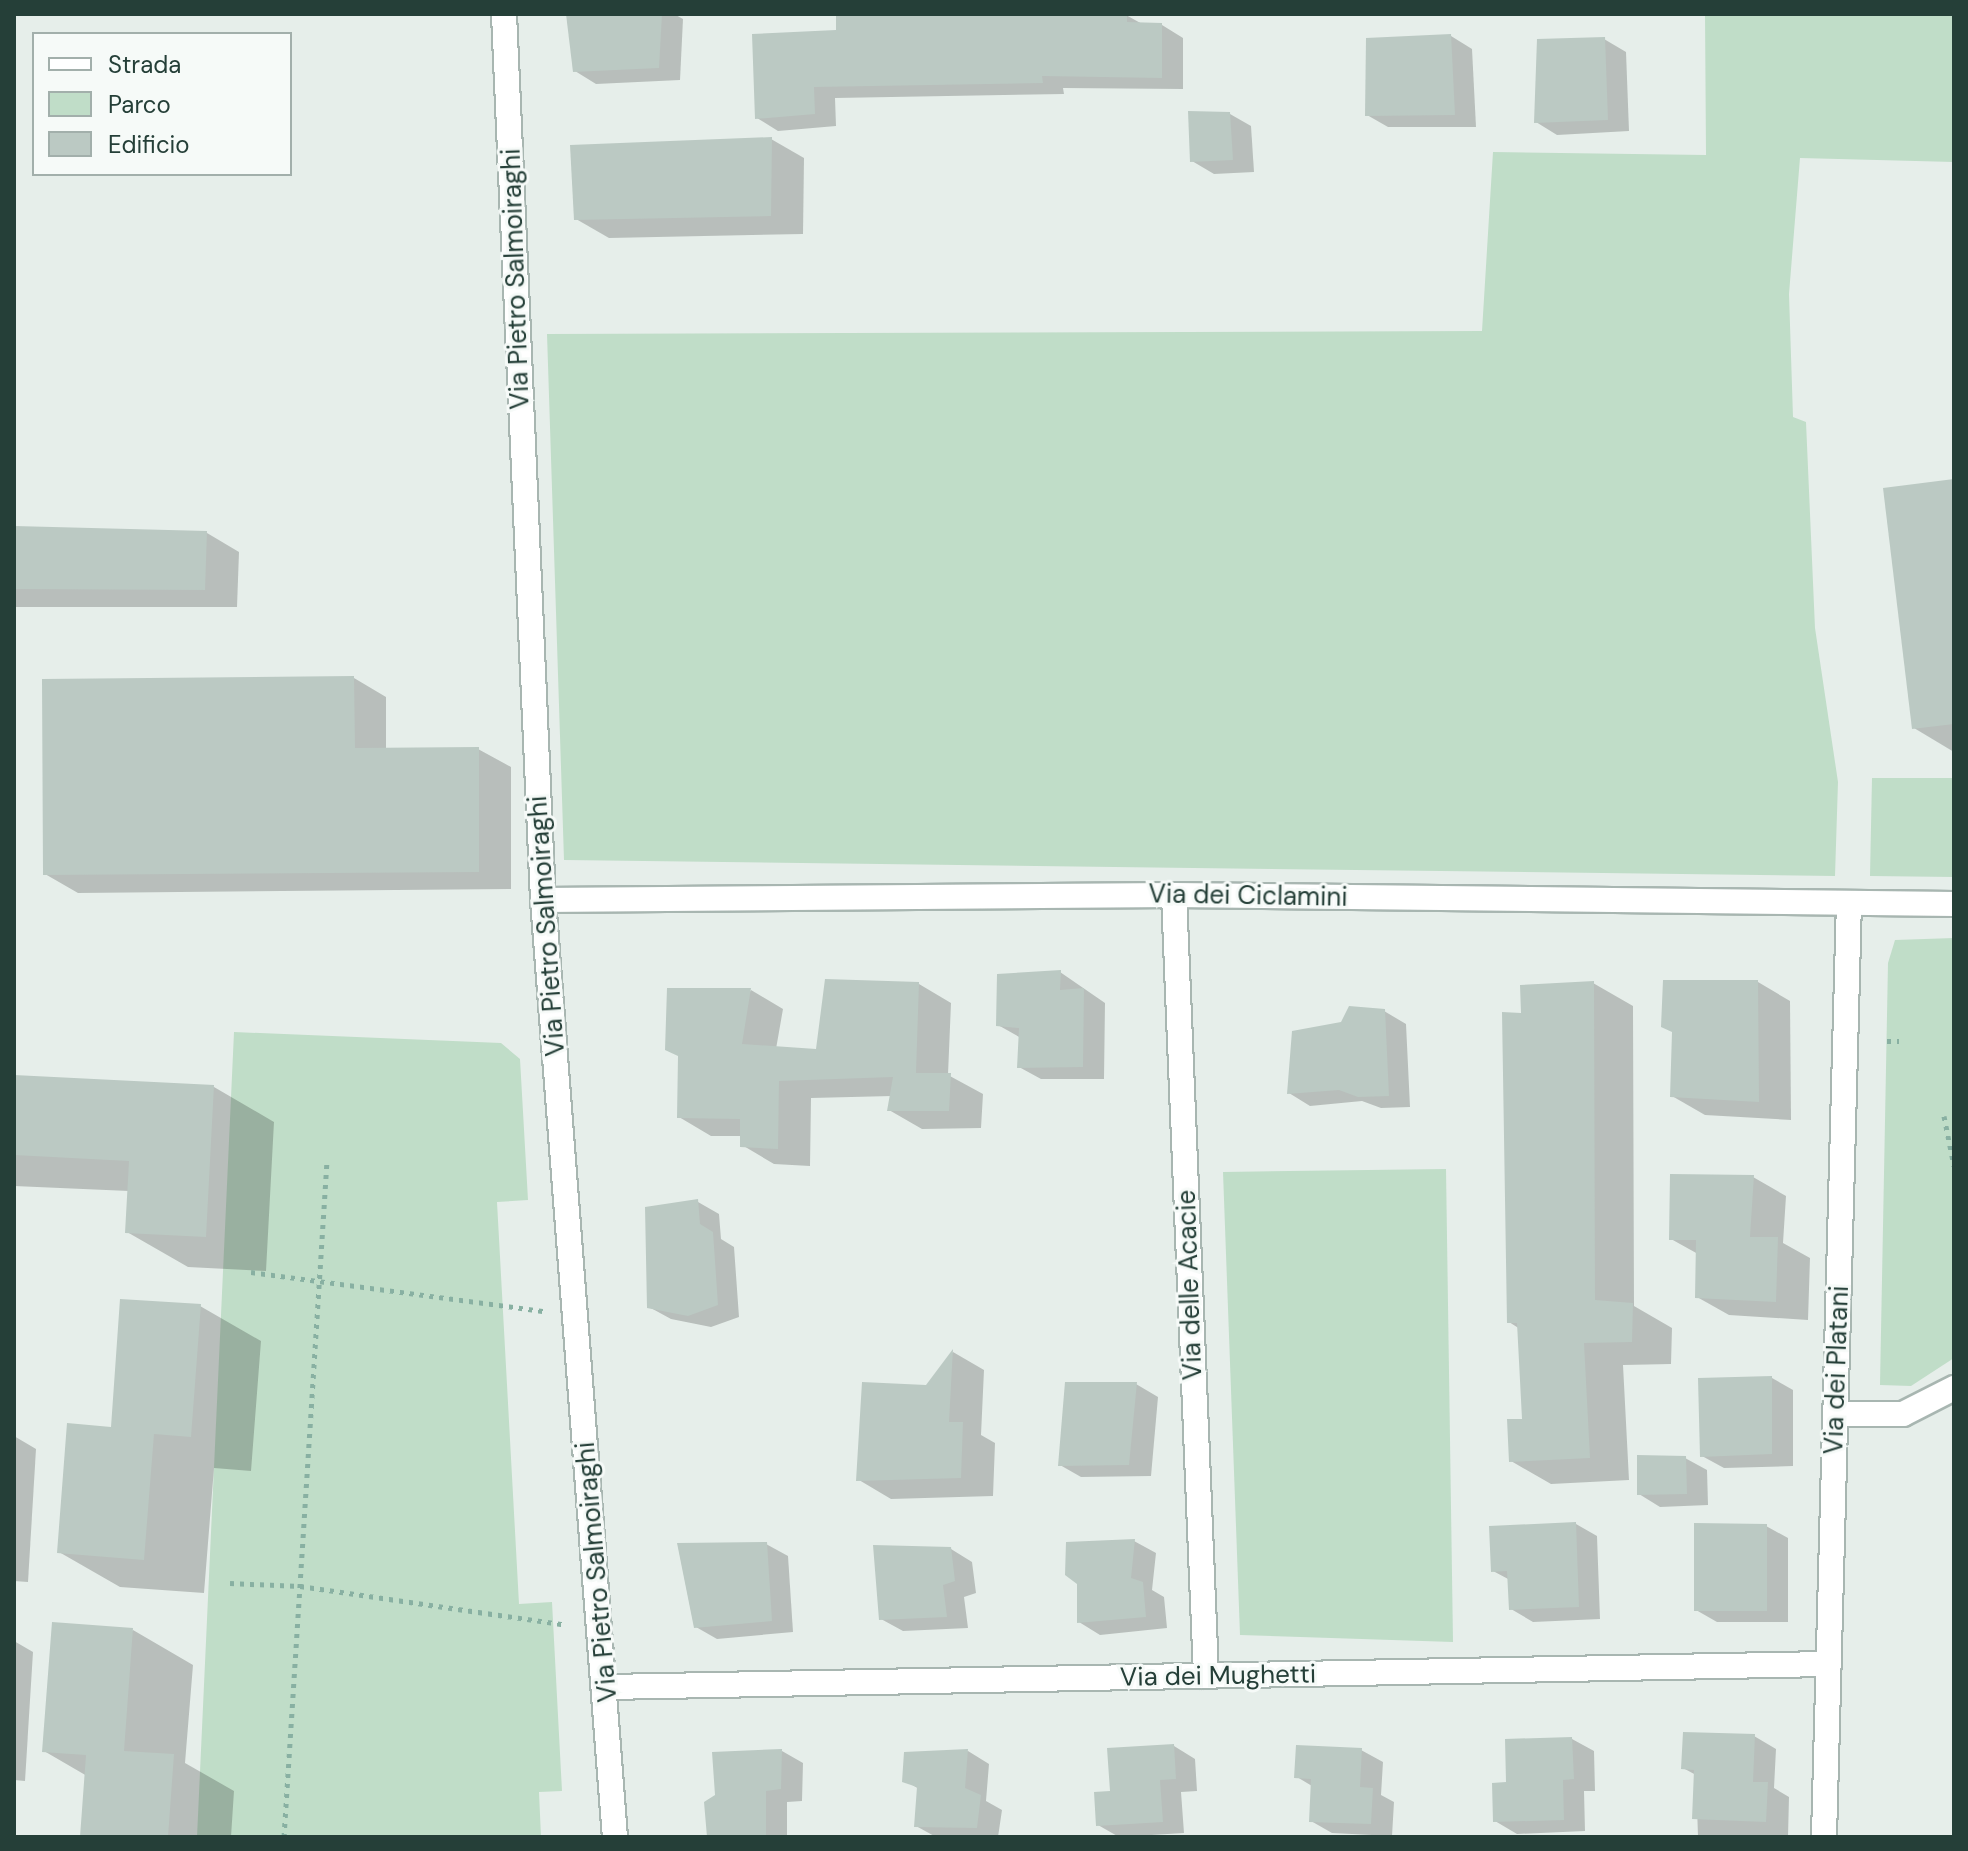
<!DOCTYPE html>
<style>
body{margin:0}
#map{position:relative;width:1968px;height:1851px;overflow:hidden;background:#e6eeea;font-family:"DM Sans",sans-serif}
div>[style]{position:absolute}
.green>*{inset:0;background:#c0ddc8}
.shadow>*{inset:0;background:#0003}
.building>*{inset:0;background:#bbc9c3}
.path>*{height:5px;margin-top:-2.5px;transform-origin:0;background:repeating-linear-gradient(90deg,#88b0a2 0 4px,transparent 0 10px)}
.roads{filter:drop-shadow(2px 0 #a8b6b1) drop-shadow(-2px 0 #a8b6b1) drop-shadow(0 2px #a8b6b1) drop-shadow(0 -2px #a8b6b1)}
.minor>*{height:24px;margin:-12px;padding:0 12px;transform-origin:12px;border-radius:12px;background:#fff}
span{translate:-50% -50%;white-space:nowrap;text-align:center;line-height:1.15;-webkit-text-stroke:6px #f6faf8;paint-order:stroke}
.street-label{font-size:26px;color:#253f38}
.frame{position:absolute;inset:0;border:16px solid #253f38;pointer-events:none}
.legend{position:absolute;left:32px;top:32px;width:260px;height:144px;box-sizing:border-box;background:#f6faf8;border:2px solid #a2afab;margin:0;padding:10px 14px;list-style:none;font-size:24px;color:#253f38}
.legend li{display:flex;align-items:center;gap:16px;height:40px}
.legend b{width:40px;border:2px solid #a2afab}
</style>
<div id="map">
<div class="green">
<div style="clip-path:polygon(1705px 14px,1954px 14px,1954px 162px,1800px 158px,1789px 294px,1793px 417px,1806px 422px,1815px 628px,1838px 782px,1835px 876px,564px 860px,547px 334px,1482px 331px,1493px 152px,1706px 155px)"></div>
<div style="clip-path:polygon(1872px 778px,1954px 778px,1954px 877px,1870px 876px)"></div>
<div style="clip-path:polygon(1954px 938px,1954px 1358px,1911px 1386px,1880px 1385px,1888px 963px,1895px 940px)"></div>
<div style="clip-path:polygon(234px 1032px,501px 1043px,520px 1059px,528px 1200px,497px 1202px,519px 1604px,552px 1602px,562px 1791px,539px 1792px,541px 1837px,197px 1837px)"></div>
<div style="clip-path:polygon(1446px 1169px,1453px 1642px,1240px 1635px,1223px 1172px)"></div>
</div>
<div class="shadow">
<div style="clip-path:polygon(568px 14px,674px 14px,683px 19px,680px 80px,596px 84px,575px 71px)"></div>
<div style="clip-path:polygon(973px 14px,1126px 15px,1144px 25px,1162px 25px,1183px 38px,1183px 89px,1063px 88px,1064px 94px,835px 98px,836px 126px,778px 131px,757px 118px,838px 32px,838px 18px)"></div>
<div style="clip-path:polygon(1451px 36px,1472px 49px,1476px 127px,1388px 127px,1367px 115px)"></div>
<div style="clip-path:polygon(1604px 39px,1626px 52px,1629px 131px,1557px 135px,1536px 122px)"></div>
<div style="clip-path:polygon(1230px 114px,1251px 126px,1254px 172px,1214px 174px,1192px 161px)"></div>
<div style="clip-path:polygon(771px 139px,804px 158px,803px 234px,609px 238px,576px 219px)"></div>
<div style="clip-path:polygon(1954px 481px,1954px 752px,1914px 728px)"></div>
<div style="clip-path:polygon(14px 528px,207px 533px,239px 552px,237px 607px,14px 607px)"></div>
<div style="clip-path:polygon(354px 678px,386px 697px,386px 749px,478px 749px,511px 767px,511px 889px,78px 893px,45px 874px)"></div>
<div style="clip-path:polygon(1060px 972px,1105px 1003px,1104px 1079px,1041px 1079px,1019px 1067px,1021px 1038px,998px 1025px)"></div>
<div style="clip-path:polygon(1758px 982px,1790px 1001px,1791px 1120px,1705px 1115px,1672px 1096px)"></div>
<div style="clip-path:polygon(1593px 983px,1633px 1006px,1634px 1306px,1672px 1328px,1671px 1364px,1623px 1365px,1629px 1480px,1551px 1484px,1511px 1461px,1524px 1420px,1520px 1329px,1509px 1322px,1523px 1015px)"></div>
<div style="clip-path:polygon(919px 984px,951px 1003px,948px 1075px,983px 1094px,981px 1128px,922px 1129px,889px 1110px,892px 1096px,811px 1098px,810px 1166px,774px 1164px,742px 1145px,742px 1136px,711px 1136px,679px 1117px,751px 990px,783px 1009px,776px 1049px,818px 1051px)"></div>
<div style="clip-path:polygon(1384px 1011px,1406px 1024px,1410px 1107px,1381px 1108px,1362px 1101px,1310px 1106px,1289px 1093px,1342px 1024px)"></div>
<div style="clip-path:polygon(14px 1077px,214px 1087px,274px 1122px,266px 1271px,188px 1267px,127px 1232px,129px 1191px,14px 1186px)"></div>
<div style="clip-path:polygon(1753px 1177px,1786px 1196px,1783px 1243px,1810px 1258px,1808px 1320px,1729px 1315px,1697px 1297px,1698px 1254px,1671px 1239px)"></div>
<div style="clip-path:polygon(698px 1202px,719px 1214px,721px 1239px,734px 1247px,739px 1317px,711px 1327px,671px 1319px,649px 1307px)"></div>
<div style="clip-path:polygon(200px 1306px,261px 1341px,251px 1471px,214px 1468px,204px 1593px,120px 1587px,59px 1552px,113px 1429px)"></div>
<div style="clip-path:polygon(953px 1352px,984px 1370px,981px 1435px,995px 1443px,993px 1496px,891px 1499px,859px 1480px)"></div>
<div style="clip-path:polygon(1772px 1378px,1793px 1390px,1793px 1466px,1724px 1468px,1702px 1456px)"></div>
<div style="clip-path:polygon(1136px 1384px,1158px 1397px,1151px 1476px,1081px 1477px,1060px 1465px)"></div>
<div style="clip-path:polygon(14px 1436px,36px 1449px,28px 1582px,14px 1581px)"></div>
<div style="clip-path:polygon(1685px 1458px,1707px 1470px,1708px 1505px,1660px 1507px,1639px 1494px)"></div>
<div style="clip-path:polygon(1576px 1524px,1597px 1536px,1600px 1619px,1533px 1622px,1511px 1609px,1510px 1580px,1493px 1571px)"></div>
<div style="clip-path:polygon(1766px 1526px,1788px 1538px,1788px 1622px,1717px 1622px,1696px 1610px)"></div>
<div style="clip-path:polygon(1134px 1541px,1156px 1553px,1152px 1590px,1164px 1597px,1167px 1628px,1100px 1635px,1079px 1622px)"></div>
<div style="clip-path:polygon(766px 1544px,788px 1556px,793px 1632px,717px 1639px,696px 1627px)"></div>
<div style="clip-path:polygon(951px 1549px,972px 1562px,976px 1593px,964px 1597px,968px 1628px,903px 1631px,881px 1619px)"></div>
<div style="clip-path:polygon(133px 1630px,193px 1665px,185px 1763px,234px 1791px,231px 1837px,82px 1837px,87px 1776px,44px 1751px)"></div>
<div style="clip-path:polygon(14px 1641px,33px 1652px,25px 1781px,14px 1780px)"></div>
<div style="clip-path:polygon(1754px 1736px,1776px 1749px,1774px 1788px,1789px 1797px,1788px 1837px,1698px 1837px,1696px 1775px,1683px 1768px)"></div>
<div style="clip-path:polygon(1572px 1739px,1594px 1751px,1595px 1791px,1584px 1791px,1585px 1831px,1517px 1834px,1495px 1821px,1508px 1784px)"></div>
<div style="clip-path:polygon(1174px 1746px,1195px 1759px,1197px 1791px,1181px 1792px,1184px 1833px,1119px 1837px,1098px 1825px,1112px 1793px)"></div>
<div style="clip-path:polygon(1361px 1750px,1383px 1762px,1381px 1795px,1394px 1802px,1392px 1836px,1332px 1833px,1311px 1821px,1312px 1786px,1297px 1777px)"></div>
<div style="clip-path:polygon(782px 1751px,803px 1763px,802px 1801px,787px 1802px,787px 1837px,709px 1837px)"></div>
<div style="clip-path:polygon(968px 1751px,989px 1764px,986px 1801px,1002px 1810px,998px 1837px,936px 1837px,916px 1826px,919px 1789px,904px 1780px)"></div>
</div>
<div class="building">
<div style="clip-path:polygon(566px 14px,662px 14px,659px 68px,573px 72px)"></div>
<div style="clip-path:polygon(1127px 14px,1127px 22px,1162px 23px,1162px 78px,1042px 76px,1043px 83px,814px 87px,815px 114px,755px 119px,752px 34px,836px 30px,836px 16px)"></div>
<div style="clip-path:polygon(1451px 34px,1455px 115px,1365px 116px,1366px 38px)"></div>
<div style="clip-path:polygon(1605px 37px,1608px 120px,1534px 123px,1537px 39px)"></div>
<div style="clip-path:polygon(1188px 111px,1230px 112px,1233px 160px,1190px 162px)"></div>
<div style="clip-path:polygon(772px 137px,771px 216px,574px 220px,570px 145px)"></div>
<div style="clip-path:polygon(1954px 479px,1954px 724px,1912px 729px,1883px 488px)"></div>
<div style="clip-path:polygon(14px 526px,207px 531px,205px 590px,14px 589px)"></div>
<div style="clip-path:polygon(354px 676px,355px 748px,479px 747px,479px 872px,43px 875px,42px 679px)"></div>
<div style="clip-path:polygon(1061px 970px,1060px 990px,1084px 988px,1083px 1067px,1017px 1068px,1019px 1028px,996px 1026px,997px 974px)"></div>
<div style="clip-path:polygon(825px 979px,919px 982px,916px 1073px,951px 1073px,949px 1111px,887px 1111px,893px 1077px,779px 1081px,778px 1149px,740px 1147px,740px 1119px,677px 1118px,678px 1056px,665px 1050px,667px 988px,751px 988px,742px 1044px,816px 1049px)"></div>
<div style="clip-path:polygon(1663px 980px,1758px 980px,1759px 1102px,1670px 1097px,1672px 1032px,1661px 1027px)"></div>
<div style="clip-path:polygon(1594px 981px,1595px 1300px,1633px 1303px,1632px 1342px,1584px 1343px,1590px 1458px,1509px 1462px,1507px 1419px,1522px 1419px,1517px 1323px,1507px 1323px,1502px 1012px,1521px 1013px,1520px 985px)"></div>
<div style="clip-path:polygon(1349px 1006px,1385px 1009px,1389px 1096px,1358px 1097px,1339px 1090px,1287px 1094px,1292px 1031px,1341px 1022px)"></div>
<div style="clip-path:polygon(14px 1075px,214px 1085px,206px 1237px,125px 1233px,129px 1161px,14px 1155px)"></div>
<div style="clip-path:polygon(1670px 1174px,1754px 1175px,1750px 1237px,1778px 1237px,1776px 1302px,1695px 1298px,1696px 1240px,1669px 1240px)"></div>
<div style="clip-path:polygon(698px 1199px,700px 1224px,713px 1232px,718px 1305px,688px 1316px,647px 1308px,645px 1207px)"></div>
<div style="clip-path:polygon(120px 1299px,201px 1304px,191px 1437px,154px 1434px,144px 1560px,57px 1553px,67px 1423px,111px 1427px)"></div>
<div style="clip-path:polygon(953px 1349px,949px 1422px,963px 1422px,961px 1478px,856px 1481px,862px 1382px,926px 1385px)"></div>
<div style="clip-path:polygon(1772px 1376px,1772px 1454px,1700px 1457px,1698px 1378px)"></div>
<div style="clip-path:polygon(1065px 1382px,1137px 1382px,1129px 1465px,1058px 1466px)"></div>
<div style="clip-path:polygon(1637px 1455px,1686px 1456px,1687px 1494px,1637px 1495px)"></div>
<div style="clip-path:polygon(1576px 1522px,1579px 1607px,1509px 1610px,1507px 1571px,1491px 1572px,1489px 1526px)"></div>
<div style="clip-path:polygon(1694px 1523px,1767px 1524px,1767px 1611px,1694px 1611px)"></div>
<div style="clip-path:polygon(1135px 1539px,1131px 1578px,1143px 1582px,1146px 1617px,1077px 1623px,1077px 1584px,1065px 1575px,1066px 1542px)"></div>
<div style="clip-path:polygon(767px 1542px,772px 1621px,694px 1628px,677px 1543px)"></div>
<div style="clip-path:polygon(873px 1545px,951px 1547px,955px 1581px,943px 1585px,947px 1617px,879px 1620px)"></div>
<div style="clip-path:polygon(52px 1622px,133px 1628px,124px 1751px,174px 1754px,168px 1837px,80px 1837px,86px 1755px,42px 1752px)"></div>
<div style="clip-path:polygon(1683px 1732px,1755px 1734px,1753px 1782px,1768px 1782px,1766px 1822px,1692px 1819px,1694px 1770px,1681px 1769px)"></div>
<div style="clip-path:polygon(1572px 1737px,1574px 1779px,1563px 1780px,1564px 1820px,1493px 1822px,1492px 1783px,1506px 1782px,1505px 1739px)"></div>
<div style="clip-path:polygon(1174px 1744px,1176px 1779px,1160px 1780px,1163px 1822px,1096px 1826px,1094px 1792px,1110px 1791px,1107px 1748px)"></div>
<div style="clip-path:polygon(1296px 1745px,1362px 1748px,1360px 1787px,1373px 1788px,1371px 1824px,1309px 1822px,1311px 1779px,1294px 1778px)"></div>
<div style="clip-path:polygon(782px 1749px,781px 1789px,766px 1791px,766px 1837px,707px 1837px,704px 1802px,715px 1795px,712px 1752px)"></div>
<div style="clip-path:polygon(968px 1749px,965px 1788px,981px 1795px,977px 1828px,914px 1827px,917px 1787px,902px 1782px,904px 1752px)"></div>
</div>
<div class="path">
<div style="left:1887px;top:1041px;width:12px"></div>
<div style="left:1944px;top:1116px;width:51px;rotate:78.7deg"></div>
<div style="left:251px;top:1272px;width:296px;rotate:7.6deg"></div>
<div style="left:230px;top:1583px;width:70px;rotate:2.5deg"></div>
<div style="left:300px;top:1586px;width:269px;rotate:8.3deg"></div>
<div style="left:284px;top:1837px;width:677px;rotate:-86.36deg"></div>
</div>
<div class="roads">
<div class="minor">
<div style="left:504px;top:14px;width:887px;rotate:87.48deg"></div>
<div style="left:543px;top:900px;width:940px;rotate:85.61deg"></div>
<div style="left:1174px;top:895px;width:782px;rotate:87.65deg"></div>
<div style="left:543px;top:900px;width:631px;rotate:-0.45deg"></div>
<div style="left:1174px;top:895px;width:780px;rotate:0.66deg"></div>
<div style="left:1836px;top:1414px;width:67px"></div>
<div style="left:1903px;top:1414px;width:57px;rotate:-27deg"></div>
<div style="left:607px;top:1687px;width:1222px;rotate:-1.08deg"></div>
<div style="left:1824px;top:1837px;width:934px;rotate:-88.47deg"></div>
</div>
</div>
<div class="street-label">
<span style="left:516px;top:279px;rotate:-92deg">Via Pietro Salmoiraghi</span>
<span style="left:1248px;top:896px;rotate:1deg">Via dei Ciclamini</span>
<span style="left:547px;top:926px;rotate:-94deg">Via Pietro Salmoiraghi</span>
<span style="left:1190px;top:1285px;rotate:-92deg">Via delle Acacie</span>
<span style="left:1837px;top:1370px;rotate:-88deg">Via dei Platani</span>
<span style="left:597px;top:1572px;rotate:-95deg">Via Pietro Salmoiraghi</span>
<span style="left:1218px;top:1676px;rotate:-1deg">Via dei Mughetti</span>
</div>
<div class="frame"></div>
<ul class="legend">
<li><b style="height:10px;background:#fff"></b>Strada</li>
<li><b style="height:22px;background:#c0ddc8"></b>Parco</li>
<li><b style="height:22px;background:#bbc9c3"></b>Edificio</li>
</ul>
</div>
